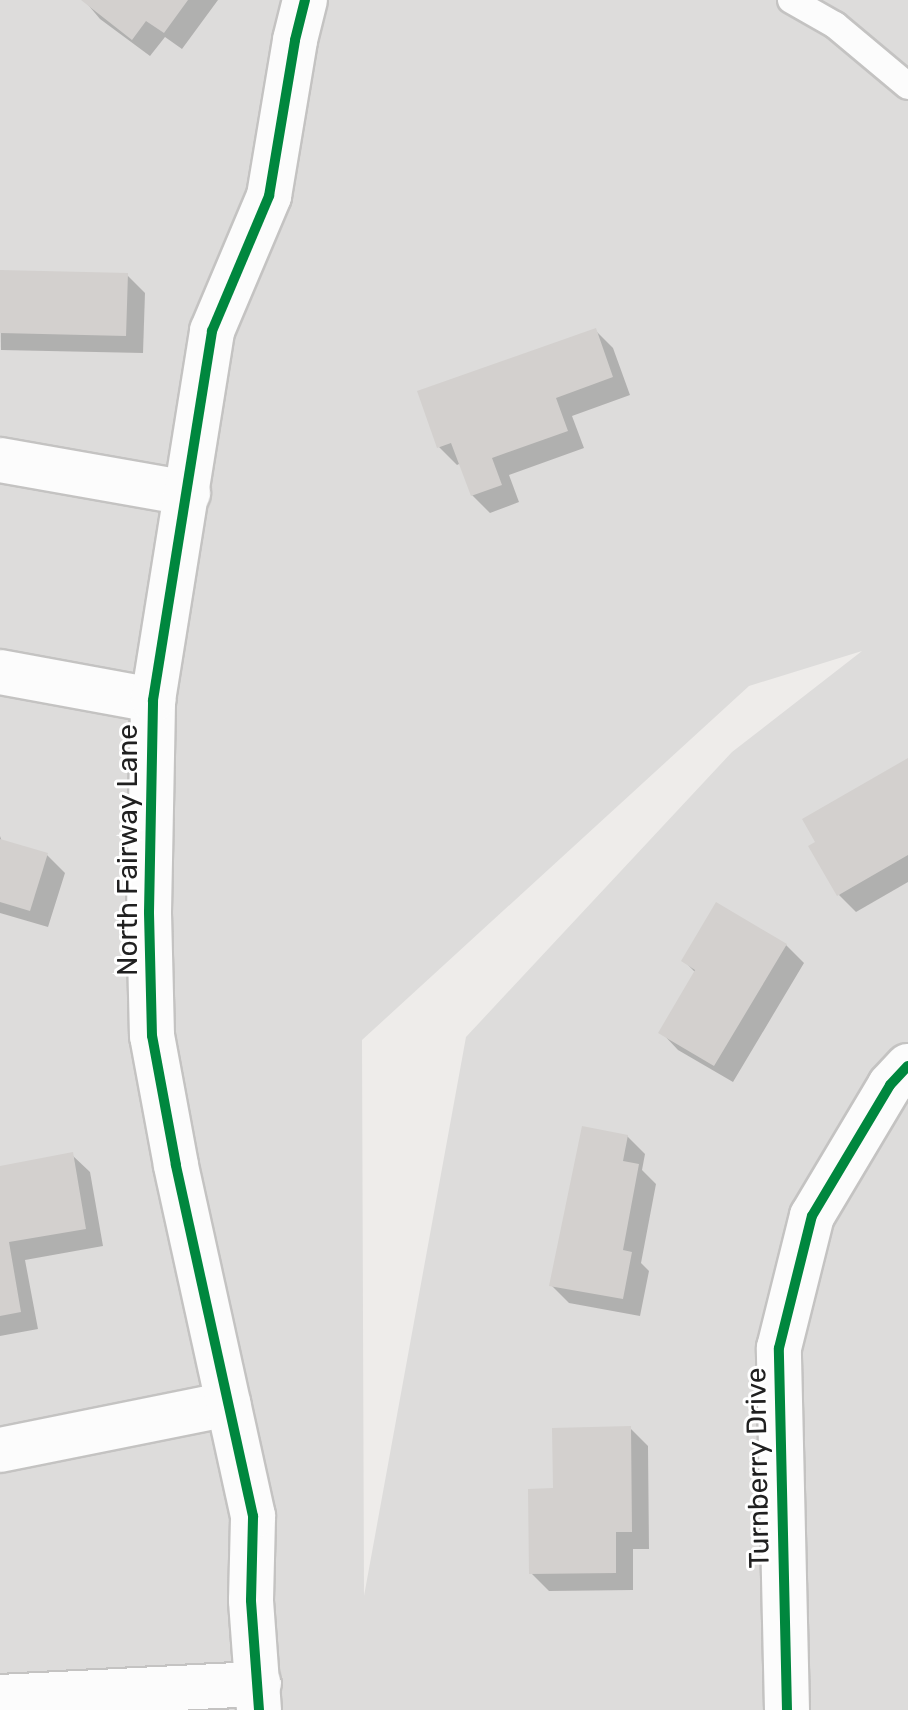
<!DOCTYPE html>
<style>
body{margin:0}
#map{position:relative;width:908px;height:1710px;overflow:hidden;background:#eeecea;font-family:Rubik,sans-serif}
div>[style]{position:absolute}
.residential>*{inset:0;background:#dddcdb}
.shadow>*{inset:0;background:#0003}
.building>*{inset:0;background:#d3d0ce}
.roads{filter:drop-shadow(2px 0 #c4c3c2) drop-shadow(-2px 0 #c4c3c2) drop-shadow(0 2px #c4c3c2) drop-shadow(0 -2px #c4c3c2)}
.lane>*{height:26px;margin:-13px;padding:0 13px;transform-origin:13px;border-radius:13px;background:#fcfcfc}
.street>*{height:44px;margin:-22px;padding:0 22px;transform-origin:22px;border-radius:22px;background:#fcfcfc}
.cycleway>*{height:10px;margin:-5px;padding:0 5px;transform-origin:5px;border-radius:5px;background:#00873e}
span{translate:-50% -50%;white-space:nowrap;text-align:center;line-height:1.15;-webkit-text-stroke:6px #fff;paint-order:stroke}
.street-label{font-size:28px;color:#202020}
</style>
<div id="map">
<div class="residential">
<div style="clip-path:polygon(evenodd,0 0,908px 0,908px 1710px,0 1710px,0 0,862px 651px,732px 752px,466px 1037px,364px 1596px,362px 1040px,749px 686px,862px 651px)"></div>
</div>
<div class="shadow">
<div style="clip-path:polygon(84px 0,218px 0,182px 49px,165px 37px,150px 56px,100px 19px)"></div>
<div style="clip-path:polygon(0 272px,127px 275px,145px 293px,143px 353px,1px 350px)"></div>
<div style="clip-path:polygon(595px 330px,613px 348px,630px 395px,572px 416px,584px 448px,509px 475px,519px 502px,490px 513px,472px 495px,461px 463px,457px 465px,439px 447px)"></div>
<div style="clip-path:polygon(908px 760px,908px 882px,856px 912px,839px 895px)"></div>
<div style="clip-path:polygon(0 836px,2px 842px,47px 855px,65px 873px,48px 927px,0 913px)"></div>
<div style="clip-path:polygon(786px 945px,804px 963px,733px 1082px,678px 1050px,661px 1032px,696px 973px,684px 961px)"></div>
<div style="clip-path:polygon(627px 1136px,645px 1154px,642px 1170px,656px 1184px,641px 1263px,649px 1271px,640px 1316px,569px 1303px,551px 1285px)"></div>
<div style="clip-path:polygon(72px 1155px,90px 1172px,103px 1246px,25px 1260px,38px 1329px,0 1336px,0 1168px)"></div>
<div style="clip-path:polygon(630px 1428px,648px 1446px,649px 1549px,633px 1549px,633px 1590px,549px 1591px,531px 1573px,555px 1490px)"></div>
</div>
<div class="building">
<div style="clip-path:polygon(81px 0,188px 0,164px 33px,146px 21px,132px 40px)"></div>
<div style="clip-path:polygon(0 270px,128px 273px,126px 336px,0 333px)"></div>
<div style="clip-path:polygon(596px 328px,613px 377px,556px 398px,568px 431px,492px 458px,502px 485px,471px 496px,451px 443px,437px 448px,417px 391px)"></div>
<div style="clip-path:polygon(908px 758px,908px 855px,837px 896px,808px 846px,815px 842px,802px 819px)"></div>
<div style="clip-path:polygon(0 839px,48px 853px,30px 911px,0 902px)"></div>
<div style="clip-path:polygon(716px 902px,787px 944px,714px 1066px,658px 1033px,695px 970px,681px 961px)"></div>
<div style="clip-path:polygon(582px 1126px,628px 1135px,623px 1161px,639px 1164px,623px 1250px,632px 1252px,623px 1299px,549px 1286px)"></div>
<div style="clip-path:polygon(73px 1152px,86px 1229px,9px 1242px,21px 1312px,0 1316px,0 1166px)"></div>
<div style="clip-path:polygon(631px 1426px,632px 1532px,616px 1532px,616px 1573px,529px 1574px,528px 1489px,553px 1488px,552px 1428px)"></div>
</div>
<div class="roads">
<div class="lane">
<div style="left:791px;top:0;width:51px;rotate:29.6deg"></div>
<div style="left:835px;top:25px;width:95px;rotate:39.9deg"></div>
</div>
<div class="street">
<div style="left:0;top:460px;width:191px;rotate:10deg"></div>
<div style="left:0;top:672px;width:156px;rotate:10.4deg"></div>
<div style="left:0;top:1450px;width:233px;rotate:-11.4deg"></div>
<div style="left:0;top:1697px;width:259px;rotate:-2.9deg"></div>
<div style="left:259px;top:1710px;width:110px;rotate:-94.2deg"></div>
<div style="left:251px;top:1600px;width:84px;rotate:-88.6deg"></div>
<div style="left:253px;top:1516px;width:359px;rotate:-102.4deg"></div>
<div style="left:176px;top:1165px;width:131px;rotate:-100.5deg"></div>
<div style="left:152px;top:1036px;width:124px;rotate:-91.4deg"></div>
<div style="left:149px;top:912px;width:212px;rotate:-88.9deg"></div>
<div style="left:153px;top:700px;width:374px;rotate:-80.9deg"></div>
<div style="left:212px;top:331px;width:147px;rotate:-67.1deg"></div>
<div style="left:269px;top:196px;width:158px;rotate:-80.5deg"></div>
<div style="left:295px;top:40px;width:41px;rotate:-76deg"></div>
<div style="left:787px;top:1710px;width:362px;rotate:-91.3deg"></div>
<div style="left:779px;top:1348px;width:136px;rotate:-76deg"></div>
<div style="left:812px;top:1216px;width:152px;rotate:-59.2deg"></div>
<div style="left:890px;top:1085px;width:26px;rotate:-47deg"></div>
</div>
</div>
<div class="cycleway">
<div style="left:259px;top:1710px;width:110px;rotate:-94.2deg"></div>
<div style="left:251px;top:1600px;width:84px;rotate:-88.6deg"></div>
<div style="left:253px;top:1516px;width:359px;rotate:-102.4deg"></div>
<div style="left:176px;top:1165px;width:131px;rotate:-100.5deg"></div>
<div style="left:152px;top:1036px;width:124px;rotate:-91.4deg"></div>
<div style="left:149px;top:912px;width:212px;rotate:-88.9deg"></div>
<div style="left:153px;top:700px;width:374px;rotate:-80.9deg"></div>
<div style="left:212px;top:331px;width:147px;rotate:-67.1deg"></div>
<div style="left:269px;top:196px;width:158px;rotate:-80.5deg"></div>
<div style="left:295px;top:40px;width:41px;rotate:-76deg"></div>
<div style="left:787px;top:1710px;width:362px;rotate:-91.3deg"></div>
<div style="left:779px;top:1348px;width:136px;rotate:-76deg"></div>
<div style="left:812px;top:1216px;width:152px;rotate:-59.2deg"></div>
<div style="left:890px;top:1085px;width:26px;rotate:-47deg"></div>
</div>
<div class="street-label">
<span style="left:128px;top:850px;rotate:-90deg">North Fairway Lane</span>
<span style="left:758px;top:1468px;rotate:-91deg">Turnberry Drive</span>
</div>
</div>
